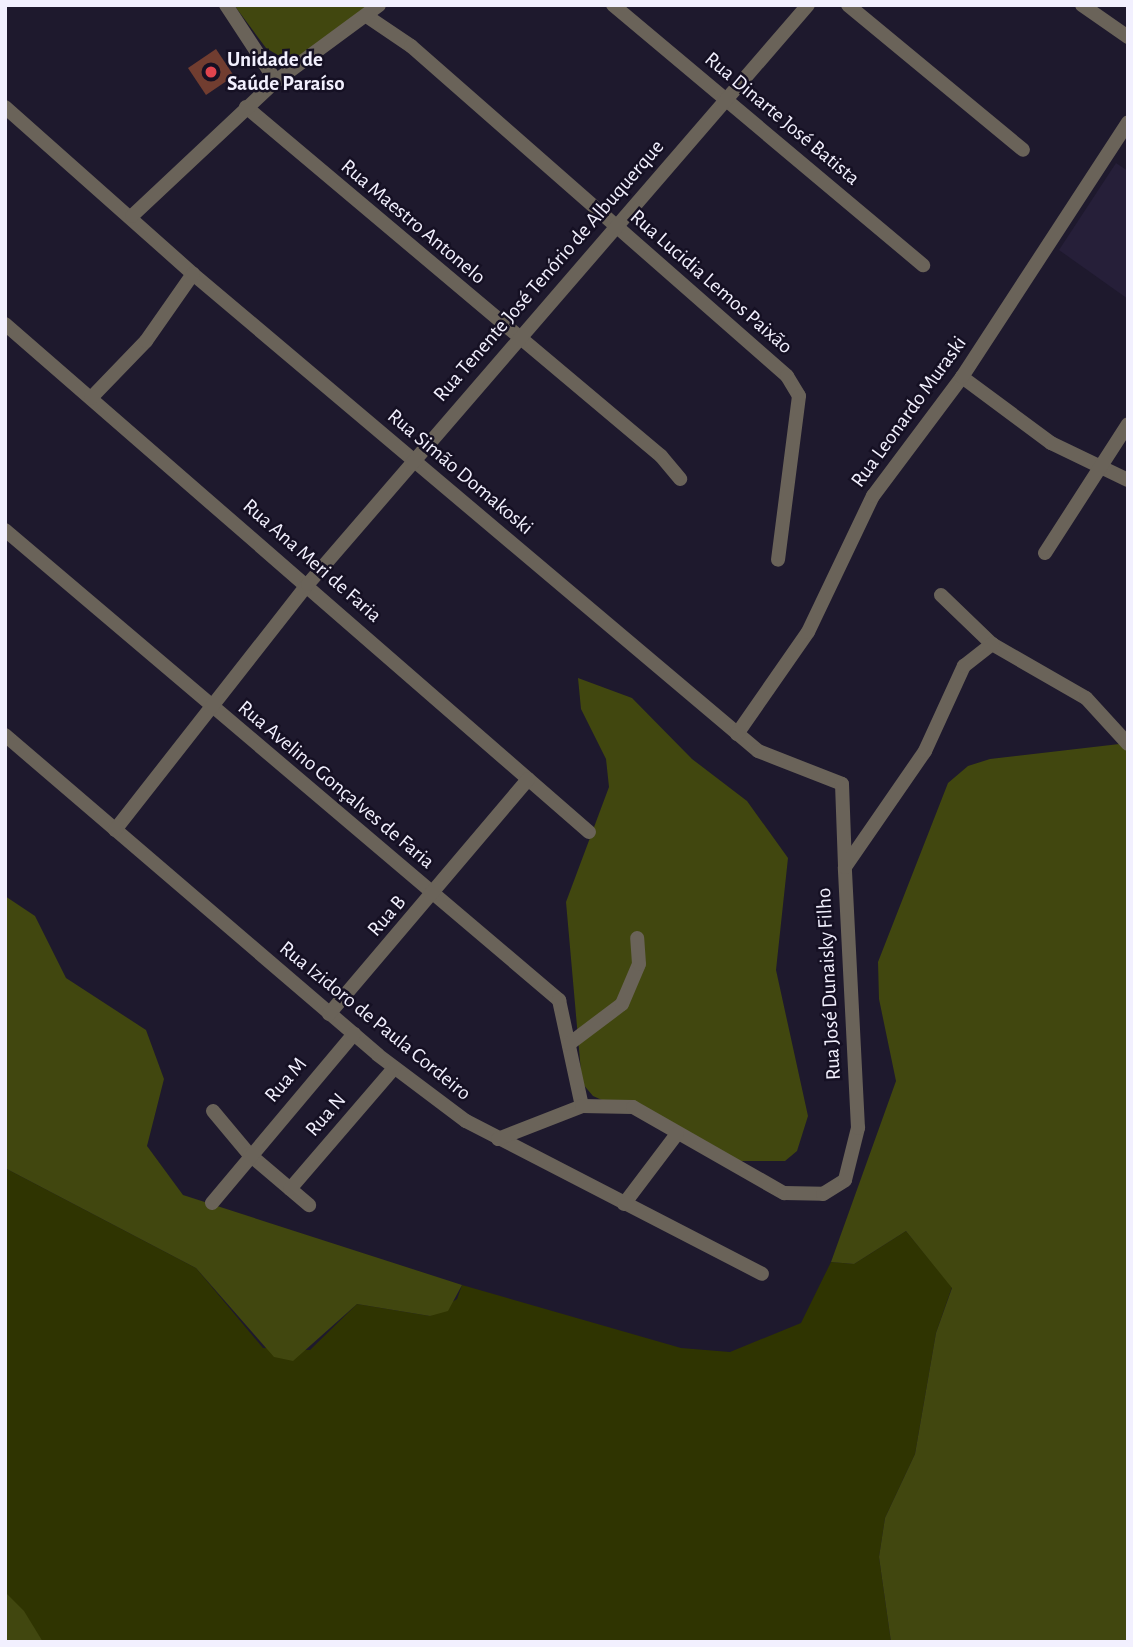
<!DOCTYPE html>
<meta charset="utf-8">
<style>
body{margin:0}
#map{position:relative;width:1133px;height:1647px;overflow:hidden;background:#1e192d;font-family:"Alegreya Sans",sans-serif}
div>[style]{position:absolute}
.built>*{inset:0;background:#261f39}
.green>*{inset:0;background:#2f3401}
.forest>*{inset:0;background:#41470f}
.building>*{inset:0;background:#713d30}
.minor>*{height:14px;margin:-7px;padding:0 7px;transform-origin:7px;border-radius:7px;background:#6a6359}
.dots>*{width:19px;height:19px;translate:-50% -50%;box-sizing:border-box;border:4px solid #151023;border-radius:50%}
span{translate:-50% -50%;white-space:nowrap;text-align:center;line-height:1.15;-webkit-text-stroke:5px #151023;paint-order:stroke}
.poi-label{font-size:21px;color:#f2f0fe;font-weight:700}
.left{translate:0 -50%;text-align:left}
.street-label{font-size:21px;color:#f2f0fe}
.frame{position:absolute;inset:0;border:7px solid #f2f0fe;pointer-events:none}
</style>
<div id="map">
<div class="built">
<div style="clip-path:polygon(1116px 163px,1128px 171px,1128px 299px,1059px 250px)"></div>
</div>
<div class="green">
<div style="clip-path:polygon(5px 1168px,196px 1268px,263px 1348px,310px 1350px,357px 1304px,430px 1316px,457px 1299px,462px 1285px,681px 1348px,730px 1352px,801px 1323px,831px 1262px,854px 1264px,906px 1231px,952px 1287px,936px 1333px,915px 1454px,885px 1518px,879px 1557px,891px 1642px,43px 1642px,5px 1592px)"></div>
</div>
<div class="forest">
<div style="clip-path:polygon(234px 5px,373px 5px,312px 57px,286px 60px,266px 48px)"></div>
<div style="clip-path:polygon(578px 678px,632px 698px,692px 759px,747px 801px,788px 858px,776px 970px,808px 1116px,797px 1151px,785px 1161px,738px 1161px,593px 1096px,582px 1083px,566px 902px,609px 787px,606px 759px,581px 709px)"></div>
<div style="clip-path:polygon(1128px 743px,1128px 1642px,891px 1642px,879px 1557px,885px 1518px,915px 1454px,936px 1333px,952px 1288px,906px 1231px,854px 1264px,831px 1262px,896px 1081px,879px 999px,878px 962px,948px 783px,968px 766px,990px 759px)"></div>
<div style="clip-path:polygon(5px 896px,35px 916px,66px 978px,146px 1030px,164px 1079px,147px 1146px,183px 1195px,462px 1285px,448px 1311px,430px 1316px,357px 1304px,293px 1361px,274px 1357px,196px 1268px,5px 1168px)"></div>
<div style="clip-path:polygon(5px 1592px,24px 1611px,43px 1642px,5px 1642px)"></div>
</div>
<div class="building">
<div style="clip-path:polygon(216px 49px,234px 76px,206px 95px,188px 68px)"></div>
</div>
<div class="minor">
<div style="left:226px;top:5px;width:91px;rotate:56.7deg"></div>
<div style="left:613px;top:5px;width:405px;rotate:40deg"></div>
<div style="left:848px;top:5px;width:227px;rotate:39.6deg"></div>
<div style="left:1082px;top:5px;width:56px;rotate:34.8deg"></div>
<div style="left:368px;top:17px;width:52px;rotate:34deg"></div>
<div style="left:411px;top:46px;width:500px;rotate:41.27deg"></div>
<div style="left:787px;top:376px;width:23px;rotate:59deg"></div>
<div style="left:799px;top:396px;width:165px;rotate:97.3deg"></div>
<div style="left:5px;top:107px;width:251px;rotate:41.6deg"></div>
<div style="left:193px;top:274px;width:739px;rotate:40.17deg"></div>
<div style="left:758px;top:751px;width:90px;rotate:21.4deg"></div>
<div style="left:842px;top:784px;width:83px;rotate:87.9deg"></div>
<div style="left:246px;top:107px;width:542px;rotate:40.06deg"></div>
<div style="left:661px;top:456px;width:30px;rotate:50deg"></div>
<div style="left:132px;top:216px;width:197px;rotate:-43.2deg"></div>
<div style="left:276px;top:81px;width:128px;rotate:-36.4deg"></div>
<div style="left:5px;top:324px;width:774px;rotate:41.02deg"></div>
<div style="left:962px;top:377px;width:111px;rotate:36.6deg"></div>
<div style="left:1051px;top:443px;width:85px;rotate:25.7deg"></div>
<div style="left:91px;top:398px;width:79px;rotate:-46deg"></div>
<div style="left:146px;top:341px;width:82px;rotate:-55deg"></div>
<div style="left:5px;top:530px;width:727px;rotate:40.31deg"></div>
<div style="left:559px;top:1000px;width:108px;rotate:77.8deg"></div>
<div style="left:1045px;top:553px;width:153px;rotate:-57.2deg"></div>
<div style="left:941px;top:595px;width:71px;rotate:43.9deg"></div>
<div style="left:992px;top:644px;width:108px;rotate:29.9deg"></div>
<div style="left:1086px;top:698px;width:62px;rotate:47.6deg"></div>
<div style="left:737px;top:734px;width:124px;rotate:-55.2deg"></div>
<div style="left:808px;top:632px;width:151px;rotate:-64.5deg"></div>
<div style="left:873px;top:496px;width:149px;rotate:-53.2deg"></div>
<div style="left:962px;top:377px;width:304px;rotate:-56.9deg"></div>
<div style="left:5px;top:735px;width:491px;rotate:40.6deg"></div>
<div style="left:378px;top:1055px;width:110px;rotate:36.9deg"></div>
<div style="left:466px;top:1121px;width:333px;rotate:27.3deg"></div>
<div style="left:115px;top:830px;width:313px;rotate:-51.9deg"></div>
<div style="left:308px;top:584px;width:765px;rotate:-49.19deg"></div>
<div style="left:329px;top:1014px;width:308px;rotate:-49.7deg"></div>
<div style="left:569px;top:1044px;width:66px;rotate:-37deg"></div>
<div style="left:622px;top:1004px;width:43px;rotate:-67deg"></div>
<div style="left:639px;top:964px;width:26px;rotate:-94deg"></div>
<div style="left:213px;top:1111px;width:56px;rotate:50.1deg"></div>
<div style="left:249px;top:1154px;width:79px;rotate:40.4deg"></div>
<div style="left:498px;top:1139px;width:90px;rotate:-21.4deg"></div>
<div style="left:582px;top:1106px;width:51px;rotate:1.1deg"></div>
<div style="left:633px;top:1107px;width:174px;rotate:29.7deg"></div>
<div style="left:784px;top:1193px;width:39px;rotate:1deg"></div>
<div style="left:823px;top:1194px;width:26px;rotate:-32deg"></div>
<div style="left:845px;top:1180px;width:54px;rotate:-76deg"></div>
<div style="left:858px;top:1128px;width:261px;rotate:-92.9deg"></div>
<div style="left:845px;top:867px;width:141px;rotate:-55.4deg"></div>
<div style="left:925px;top:751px;width:94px;rotate:-65.4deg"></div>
<div style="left:964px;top:666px;width:36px;rotate:-38deg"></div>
<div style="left:290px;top:1189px;width:160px;rotate:-49.3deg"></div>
<div style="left:212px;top:1203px;width:221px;rotate:-50deg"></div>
<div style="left:624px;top:1204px;width:88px;rotate:-52.9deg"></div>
</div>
<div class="dots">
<div style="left:211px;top:72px;background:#e0444e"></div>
</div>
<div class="poi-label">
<span class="left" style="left:227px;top:72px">Unidade de<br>Saúde Paraíso</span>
</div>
<div class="street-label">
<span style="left:782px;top:119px;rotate:40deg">Rua Dinarte José Batista</span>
<span style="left:413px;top:222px;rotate:40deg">Rua Maestro Antonelo</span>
<span style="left:549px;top:271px;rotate:-49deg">Rua Tenente José Tenório de Albuquerque</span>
<span style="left:711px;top:282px;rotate:41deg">Rua Lucidia Lemos Paixão</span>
<span style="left:909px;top:412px;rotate:-54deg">Rua Leonardo Muraski</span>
<span style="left:460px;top:472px;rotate:40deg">Rua Simão Domakoski</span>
<span style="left:312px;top:561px;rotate:41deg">Rua Ana Meri de Faria</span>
<span style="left:336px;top:785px;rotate:40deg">Rua Avelino Gonçalves de Faria</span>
<span style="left:387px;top:916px;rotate:-49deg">Rua B</span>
<span style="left:829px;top:984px;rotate:-93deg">Rua José Dunaisky Filho</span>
<span style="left:375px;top:1021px;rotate:39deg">Rua Izidoro de Paula Cordeiro</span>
<span style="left:286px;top:1080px;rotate:-49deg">Rua M</span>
<span style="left:326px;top:1115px;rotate:-49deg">Rua N</span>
</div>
<div class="frame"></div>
</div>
